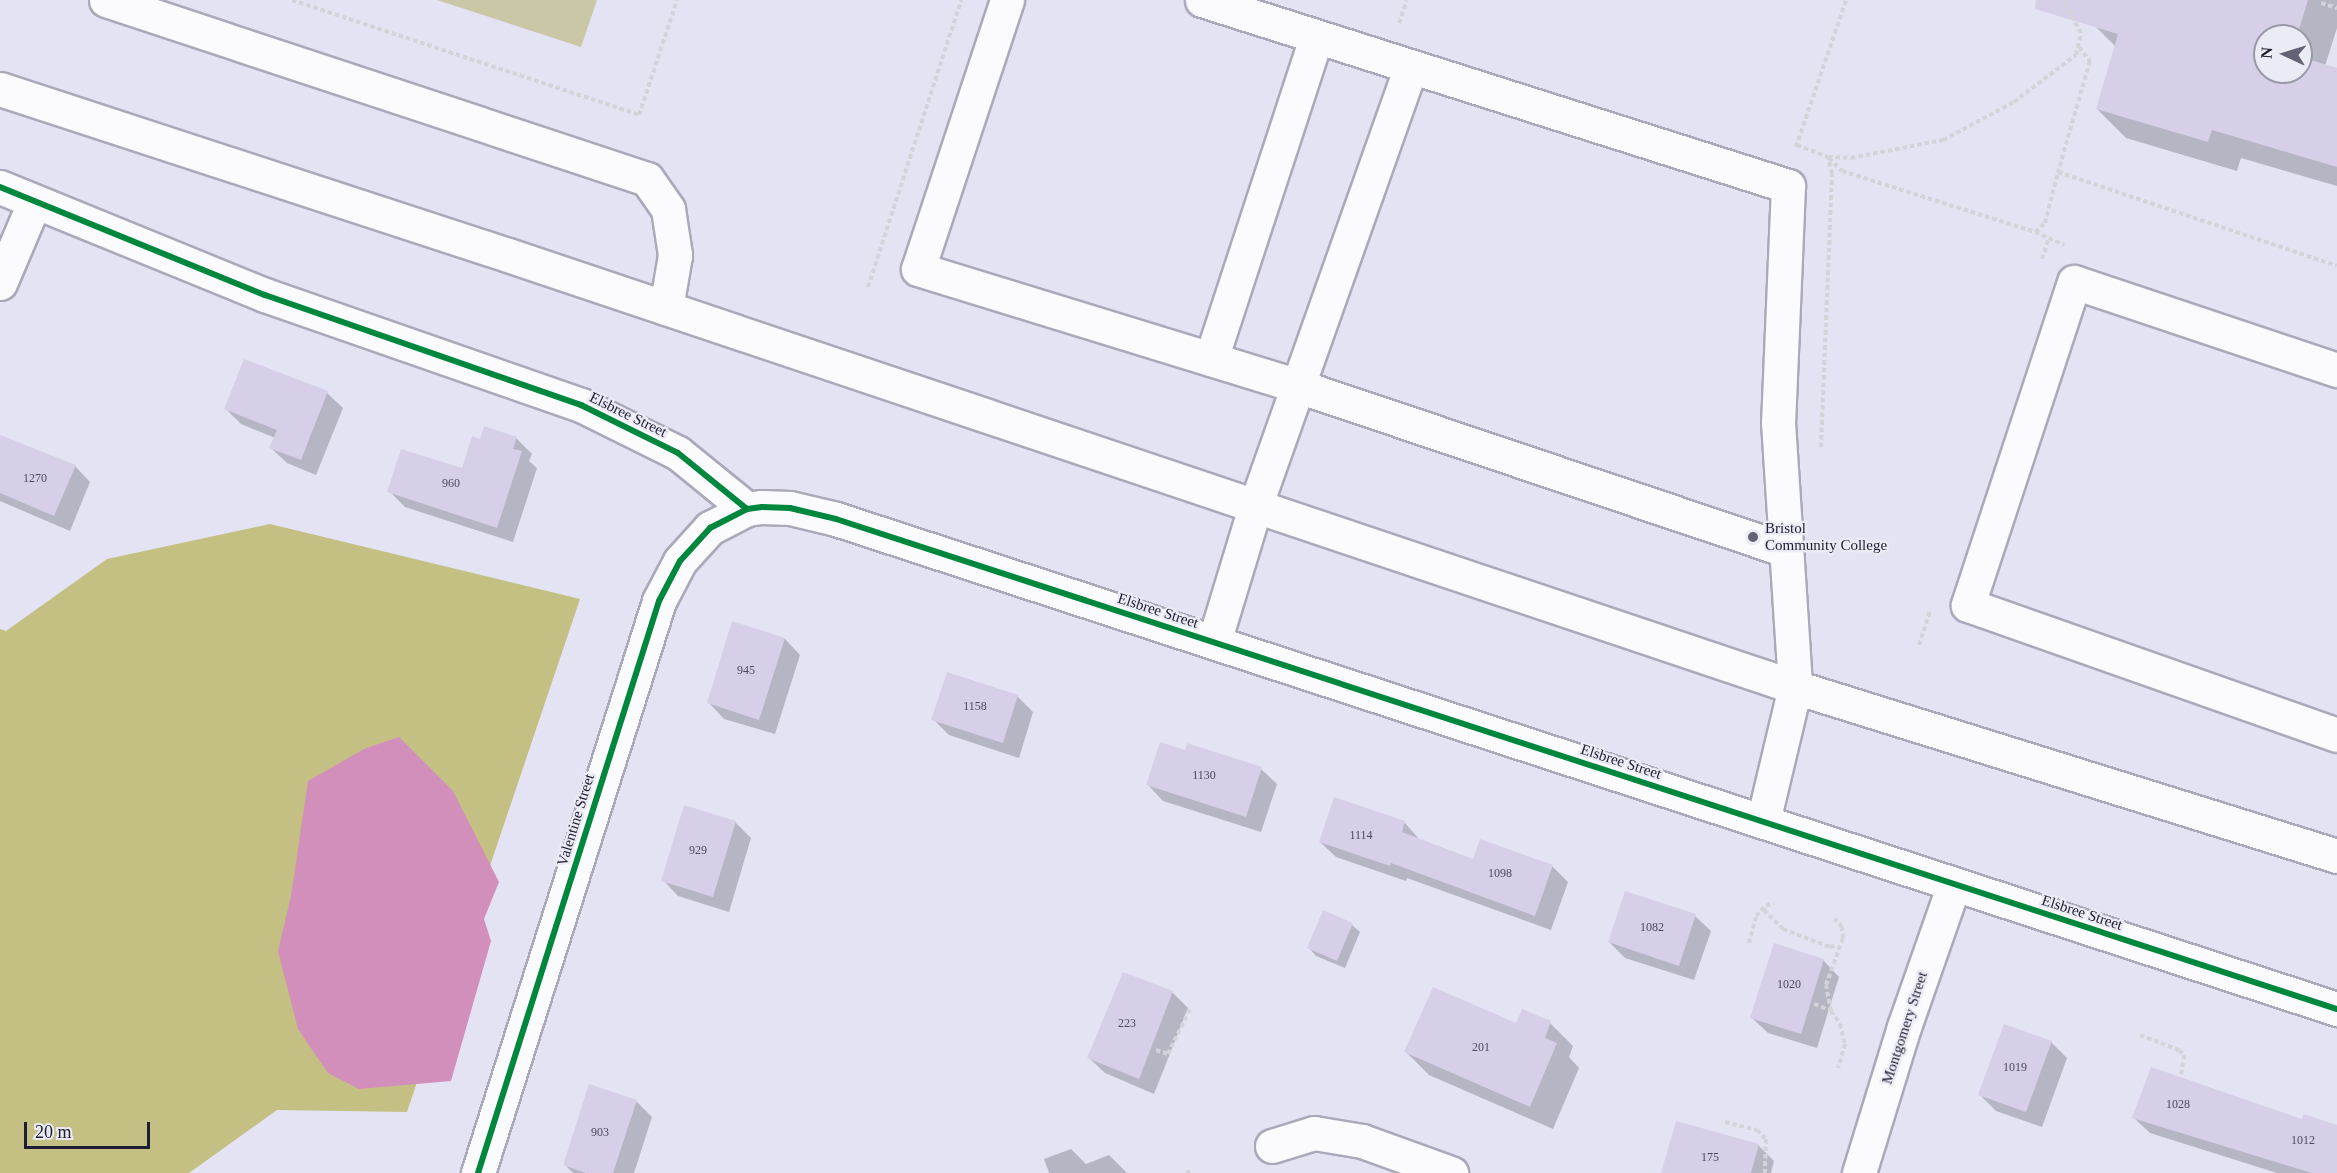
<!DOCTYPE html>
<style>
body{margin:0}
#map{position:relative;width:2337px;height:1173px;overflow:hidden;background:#e3e3f4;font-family:Georgia,serif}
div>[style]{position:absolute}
.green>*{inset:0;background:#cac7a7}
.forest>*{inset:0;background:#c4bf82}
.water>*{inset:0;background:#d28fbc}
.shadow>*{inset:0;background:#0003}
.building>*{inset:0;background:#d7cfe8}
.path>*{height:4px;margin-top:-2px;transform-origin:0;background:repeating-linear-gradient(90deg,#d3d3d9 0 4.5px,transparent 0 7.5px)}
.roads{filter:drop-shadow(2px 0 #aaa9ba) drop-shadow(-2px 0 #aaa9ba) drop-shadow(0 2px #aaa9ba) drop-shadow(0 -2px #aaa9ba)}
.minor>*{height:33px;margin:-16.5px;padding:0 16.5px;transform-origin:16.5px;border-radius:16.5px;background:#fbfbfd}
.cycleway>*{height:6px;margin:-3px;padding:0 3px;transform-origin:3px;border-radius:3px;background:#00873e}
.dots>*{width:16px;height:16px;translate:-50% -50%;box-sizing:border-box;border:3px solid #ebebf6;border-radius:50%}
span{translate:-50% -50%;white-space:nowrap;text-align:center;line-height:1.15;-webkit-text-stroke:4.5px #ebebf6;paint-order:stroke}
.number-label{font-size:12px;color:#4c4a5f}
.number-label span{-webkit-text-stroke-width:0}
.street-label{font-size:15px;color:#1e1d31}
.poi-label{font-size:15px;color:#1e1d31}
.left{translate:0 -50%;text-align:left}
.north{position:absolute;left:2253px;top:24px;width:60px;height:60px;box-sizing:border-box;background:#ebebf6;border:2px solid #9999a7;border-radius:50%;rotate:274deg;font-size:16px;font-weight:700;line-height:24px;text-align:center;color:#1e1d31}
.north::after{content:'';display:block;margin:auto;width:21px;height:27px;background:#636275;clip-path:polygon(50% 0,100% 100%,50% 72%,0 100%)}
.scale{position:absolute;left:24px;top:1122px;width:126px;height:27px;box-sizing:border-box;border:3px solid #1e1d31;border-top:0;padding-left:8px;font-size:18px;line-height:21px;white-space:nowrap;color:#1e1d31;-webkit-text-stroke:4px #ebebf6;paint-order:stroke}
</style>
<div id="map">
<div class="green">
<div style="clip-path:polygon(437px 0,597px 0,581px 47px)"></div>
</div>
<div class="forest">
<div style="clip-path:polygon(270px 524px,580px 599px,407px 1112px,277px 1110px,189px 1173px,0 1173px,0 629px,6px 631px,107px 559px)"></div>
</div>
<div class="water">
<div style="clip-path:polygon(399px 737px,453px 791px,499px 882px,484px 919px,491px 941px,451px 1081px,359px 1089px,328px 1073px,298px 1029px,278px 951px,291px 896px,308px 781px,364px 749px)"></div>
</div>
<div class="shadow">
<div style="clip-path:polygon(evenodd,2102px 0,2337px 0,2337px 28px,2325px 66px,2337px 70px,2337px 186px,2241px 158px,2237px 171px,2126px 138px,2097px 109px,2116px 47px,2095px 26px,2102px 0,2265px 36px,2301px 36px,2301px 72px,2265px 72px,2265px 36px)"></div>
<div style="clip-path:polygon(327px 393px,343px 408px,316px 475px,287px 463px,271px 448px,275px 438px,241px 424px,226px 409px)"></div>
<div style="clip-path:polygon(516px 438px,532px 454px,529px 461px,537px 468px,513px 542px,405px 507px,389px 491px,463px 470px,480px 441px)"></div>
<div style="clip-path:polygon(0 439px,75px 466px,90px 482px,70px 531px,0 501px)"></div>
<div style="clip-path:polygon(733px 623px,785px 639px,800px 655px,775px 734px,724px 719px,709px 703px)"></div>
<div style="clip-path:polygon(1017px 696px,1033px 712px,1019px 758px,949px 735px,933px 719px)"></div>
<div style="clip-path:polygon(1186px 752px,1261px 769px,1277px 784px,1261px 832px,1163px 801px,1148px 785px)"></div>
<div style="clip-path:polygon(735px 822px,751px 838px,729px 912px,678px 896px,663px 880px)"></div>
<div style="clip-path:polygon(1405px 823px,1420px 840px,1473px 861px,1552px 866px,1568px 882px,1551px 930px,1407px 878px,1406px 881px,1336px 857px,1320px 842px)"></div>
<div style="clip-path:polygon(1695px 916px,1711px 931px,1694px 980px,1625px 958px,1609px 942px)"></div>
<div style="clip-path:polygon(1352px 925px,1360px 932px,1345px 968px,1316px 956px,1309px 948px)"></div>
<div style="clip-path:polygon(1775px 945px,1824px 961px,1839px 977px,1817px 1048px,1768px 1033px,1752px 1018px)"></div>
<div style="clip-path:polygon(1124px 974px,1173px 993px,1188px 1008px,1154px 1094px,1105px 1073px,1089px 1058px)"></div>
<div style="clip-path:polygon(1523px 1011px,1550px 1023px,1573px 1046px,1569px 1057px,1579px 1068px,1553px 1129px,1429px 1075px,1406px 1052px,1516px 1025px)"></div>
<div style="clip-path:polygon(2051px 1042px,2067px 1058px,2042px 1127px,1996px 1111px,1980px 1095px)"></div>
<div style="clip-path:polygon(636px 1101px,652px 1117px,634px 1173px,573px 1173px,565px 1165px)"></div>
<div style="clip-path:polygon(2134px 1118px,2337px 1126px,2337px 1173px,2277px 1173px,2150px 1133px)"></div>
<div style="clip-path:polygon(1758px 1145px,1774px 1161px,1771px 1173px,1663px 1173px)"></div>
<div style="clip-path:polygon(1071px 1149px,1086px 1164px,1109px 1155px,1127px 1173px,1049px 1173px,1044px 1159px)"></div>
</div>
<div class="building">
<div style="clip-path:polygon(2036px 0,2308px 0,2297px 36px,2265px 36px,2265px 72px,2301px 72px,2301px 57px,2337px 68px,2337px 167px,2212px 130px,2208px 142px,2096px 109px,2118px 34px,2035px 9px)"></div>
<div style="clip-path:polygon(244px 359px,328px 391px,301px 460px,269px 448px,277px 430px,224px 409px)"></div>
<div style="clip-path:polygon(484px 426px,517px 437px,513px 449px,522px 451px,497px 528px,387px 492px,401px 449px,462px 468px,472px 436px,480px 439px)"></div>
<div style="clip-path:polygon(0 435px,76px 465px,54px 516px,0 493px)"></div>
<div style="clip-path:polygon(732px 621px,785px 638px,759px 720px,707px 703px)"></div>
<div style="clip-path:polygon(947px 672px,1018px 695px,1003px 743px,931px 720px)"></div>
<div style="clip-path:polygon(1160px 742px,1185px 750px,1187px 743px,1262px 767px,1246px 817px,1146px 785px)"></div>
<div style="clip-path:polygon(1334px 797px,1405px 821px,1402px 832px,1473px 859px,1480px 839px,1553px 865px,1535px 916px,1391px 863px,1390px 866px,1319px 842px)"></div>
<div style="clip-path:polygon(684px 805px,736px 821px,713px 897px,661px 881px)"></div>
<div style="clip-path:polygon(1625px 891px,1696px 914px,1679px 966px,1608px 942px)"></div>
<div style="clip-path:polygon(1323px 910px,1353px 923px,1337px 961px,1307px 948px)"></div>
<div style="clip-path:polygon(1774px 943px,1824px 959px,1801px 1034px,1750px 1018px)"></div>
<div style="clip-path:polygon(1123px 972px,1173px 991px,1139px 1079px,1087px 1058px)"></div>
<div style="clip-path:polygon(1433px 987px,1516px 1023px,1522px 1009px,1551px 1021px,1545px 1038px,1557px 1043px,1530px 1107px,1404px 1052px)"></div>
<div style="clip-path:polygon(2004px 1024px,2052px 1041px,2026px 1112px,1978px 1095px)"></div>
<div style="clip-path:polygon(2151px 1067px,2302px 1119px,2304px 1114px,2337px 1125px,2337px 1173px,2312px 1173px,2132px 1118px)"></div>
<div style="clip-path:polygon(589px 1084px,637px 1100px,613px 1173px,586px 1173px,563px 1165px)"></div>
<div style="clip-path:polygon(1676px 1121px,1759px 1144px,1751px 1173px,1661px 1173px)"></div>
</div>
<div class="path">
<div style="left:292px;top:0;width:366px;rotate:18.3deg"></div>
<div style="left:639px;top:115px;width:121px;rotate:-71.7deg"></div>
<div style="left:2321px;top:3px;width:17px;rotate:17deg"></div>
<div style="left:1399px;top:23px;width:24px;rotate:-71deg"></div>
<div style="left:2079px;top:47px;width:18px;rotate:52deg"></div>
<div style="left:2090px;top:61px;width:116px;rotate:106.1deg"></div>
<div style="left:2058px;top:172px;width:294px;rotate:18.6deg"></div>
<div style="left:1797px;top:145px;width:33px;rotate:21deg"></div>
<div style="left:1828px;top:157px;width:23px;rotate:2deg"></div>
<div style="left:1851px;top:158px;width:94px;rotate:-11.1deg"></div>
<div style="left:1943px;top:140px;width:81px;rotate:-28.2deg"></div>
<div style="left:2014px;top:102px;width:78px;rotate:-37.2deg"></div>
<div style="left:2076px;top:55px;width:23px;rotate:-77deg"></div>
<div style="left:2081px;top:33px;width:38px;rotate:-119deg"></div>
<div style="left:1796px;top:147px;width:155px;rotate:-71.2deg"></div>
<div style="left:1829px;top:158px;width:18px;rotate:45deg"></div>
<div style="left:1842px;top:171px;width:202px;rotate:17.5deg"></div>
<div style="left:2035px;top:232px;width:13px;rotate:-42deg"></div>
<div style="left:2045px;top:223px;width:53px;rotate:-75.7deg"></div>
<div style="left:2035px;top:232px;width:32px;rotate:24deg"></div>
<div style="left:2042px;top:259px;width:20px;rotate:-72deg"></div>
<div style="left:868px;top:287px;width:302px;rotate:-72deg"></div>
<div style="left:1821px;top:447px;width:273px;rotate:-87.7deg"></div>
<div style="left:1832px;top:174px;width:17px;rotate:-103deg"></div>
<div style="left:1919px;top:645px;width:35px;rotate:-72deg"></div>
<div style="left:1764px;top:910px;width:27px;rotate:45deg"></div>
<div style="left:1783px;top:929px;width:50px;rotate:21deg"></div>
<div style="left:1830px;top:947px;width:7px;rotate:-16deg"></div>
<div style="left:1749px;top:943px;width:28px;rotate:-75deg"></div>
<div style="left:1756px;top:916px;width:15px;rotate:-48deg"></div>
<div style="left:1766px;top:905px;width:8px;rotate:-7deg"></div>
<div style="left:1814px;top:1004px;width:18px;rotate:22deg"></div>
<div style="left:1831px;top:1011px;width:16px;rotate:55deg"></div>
<div style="left:1840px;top:1024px;width:21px;rotate:76deg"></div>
<div style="left:1845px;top:1044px;width:25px;rotate:106deg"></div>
<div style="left:1831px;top:1011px;width:26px;rotate:-101deg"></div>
<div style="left:1826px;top:985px;width:50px;rotate:-70.1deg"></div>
<div style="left:1843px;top:938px;width:11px;rotate:-95deg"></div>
<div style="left:1842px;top:927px;width:11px;rotate:-131deg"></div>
<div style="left:2140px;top:1035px;width:42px;rotate:21deg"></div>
<div style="left:2179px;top:1050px;width:7px;rotate:45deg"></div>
<div style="left:2184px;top:1055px;width:22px;rotate:98deg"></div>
<div style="left:1156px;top:1050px;width:13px;rotate:18deg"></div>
<div style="left:1168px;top:1054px;width:50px;rotate:-63.9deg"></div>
<div style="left:1725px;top:1122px;width:33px;rotate:14deg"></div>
<div style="left:1757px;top:1130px;width:13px;rotate:45deg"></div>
<div style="left:1766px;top:1139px;width:34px;rotate:92deg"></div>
<div style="left:1186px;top:1173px;width:5px;rotate:-22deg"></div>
</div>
<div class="roads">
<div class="minor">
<div style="left:106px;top:0;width:570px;rotate:18.31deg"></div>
<div style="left:647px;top:179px;width:37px;rotate:55deg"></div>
<div style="left:668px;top:209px;width:47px;rotate:81.3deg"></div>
<div style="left:675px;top:255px;width:54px;rotate:99.6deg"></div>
<div style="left:1007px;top:0;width:283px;rotate:108.3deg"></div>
<div style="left:918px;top:269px;width:398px;rotate:17.1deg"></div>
<div style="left:1298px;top:386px;width:515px;rotate:18.58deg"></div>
<div style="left:1202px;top:0;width:615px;rotate:17.61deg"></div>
<div style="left:1788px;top:186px;width:236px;rotate:92.4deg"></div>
<div style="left:1778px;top:422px;width:266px;rotate:86.3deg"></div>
<div style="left:1795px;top:687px;width:138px;rotate:103.4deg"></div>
<div style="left:0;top:89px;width:534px;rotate:18.1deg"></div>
<div style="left:508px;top:255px;width:1358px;rotate:18.56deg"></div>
<div style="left:1795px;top:687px;width:568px;rotate:17.32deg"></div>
<div style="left:0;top:187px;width:286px;rotate:22.2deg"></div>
<div style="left:265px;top:295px;width:335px;rotate:19.2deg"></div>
<div style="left:581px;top:405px;width:108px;rotate:26.3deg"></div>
<div style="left:678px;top:453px;width:89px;rotate:39.1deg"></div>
<div style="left:0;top:283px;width:87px;rotate:-67deg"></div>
<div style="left:1211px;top:359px;width:339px;rotate:-71.9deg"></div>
<div style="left:2337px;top:370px;width:277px;rotate:-161.5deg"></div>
<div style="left:2074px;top:282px;width:340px;rotate:108.2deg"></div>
<div style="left:1968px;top:605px;width:391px;rotate:19.4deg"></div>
<div style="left:1214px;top:642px;width:144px;rotate:-73.1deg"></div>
<div style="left:1256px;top:504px;width:462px;rotate:-70.5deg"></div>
<div style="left:1272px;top:1146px;width:44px;rotate:-17.2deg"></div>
<div style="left:1314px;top:1133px;width:49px;rotate:9.5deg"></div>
<div style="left:1362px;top:1141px;width:95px;rotate:19.8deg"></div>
<div style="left:478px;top:1173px;width:600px;rotate:-72.44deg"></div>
<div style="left:659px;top:601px;width:45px;rotate:-62.3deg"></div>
<div style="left:680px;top:561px;width:45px;rotate:-47.7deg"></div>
<div style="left:710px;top:528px;width:42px;rotate:-27.2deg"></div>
<div style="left:747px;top:509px;width:15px;rotate:-8deg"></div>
<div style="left:762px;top:507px;width:28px;rotate:2deg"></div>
<div style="left:790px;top:508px;width:47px;rotate:13.4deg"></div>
<div style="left:836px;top:519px;width:1579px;rotate:18.08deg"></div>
<div style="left:1859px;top:1173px;width:153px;rotate:-72.9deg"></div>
<div style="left:1904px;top:1027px;width:151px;rotate:-70.7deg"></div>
</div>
</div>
<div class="cycleway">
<div style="left:0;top:187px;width:286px;rotate:22.2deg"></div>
<div style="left:265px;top:295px;width:335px;rotate:19.2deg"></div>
<div style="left:581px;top:405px;width:108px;rotate:26.3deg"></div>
<div style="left:678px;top:453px;width:89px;rotate:39.1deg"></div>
<div style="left:478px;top:1173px;width:600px;rotate:-72.44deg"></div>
<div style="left:659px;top:601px;width:45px;rotate:-62.3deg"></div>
<div style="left:680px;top:561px;width:45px;rotate:-47.7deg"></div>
<div style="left:710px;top:528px;width:42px;rotate:-27.2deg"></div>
<div style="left:747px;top:509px;width:15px;rotate:-8deg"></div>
<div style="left:762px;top:507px;width:28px;rotate:2deg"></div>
<div style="left:790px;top:508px;width:47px;rotate:13.4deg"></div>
<div style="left:836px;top:519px;width:1579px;rotate:18.08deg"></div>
</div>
<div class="dots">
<div style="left:1753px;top:537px;background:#636275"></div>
</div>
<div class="number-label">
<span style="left:35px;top:479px">1270</span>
<span style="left:451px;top:484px">960</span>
<span style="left:746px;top:671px">945</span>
<span style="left:975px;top:707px">1158</span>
<span style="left:1204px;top:776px">1130</span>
<span style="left:1361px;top:836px">1114</span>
<span style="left:698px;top:851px">929</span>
<span style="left:1500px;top:874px">1098</span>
<span style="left:1652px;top:928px">1082</span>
<span style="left:1789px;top:985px">1020</span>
<span style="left:1127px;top:1024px">223</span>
<span style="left:1481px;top:1048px">201</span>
<span style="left:2015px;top:1068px">1019</span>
<span style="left:2178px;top:1105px">1028</span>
<span style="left:600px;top:1133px">903</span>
<span style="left:2303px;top:1141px">1012</span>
<span style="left:1710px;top:1158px">175</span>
</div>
<div class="street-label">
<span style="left:628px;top:415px;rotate:26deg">Elsbree Street</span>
<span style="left:1158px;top:611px;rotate:18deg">Elsbree Street</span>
<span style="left:1621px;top:762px;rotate:18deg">Elsbree Street</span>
<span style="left:576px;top:820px;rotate:-73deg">Valentine Street</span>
<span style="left:2082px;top:913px;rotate:18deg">Elsbree Street</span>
<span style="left:1905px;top:1028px;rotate:-72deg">Montgomery Street</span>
</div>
<div class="poi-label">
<span class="left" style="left:1765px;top:537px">Bristol<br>Community College</span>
</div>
<div class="north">N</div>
<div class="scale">20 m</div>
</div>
